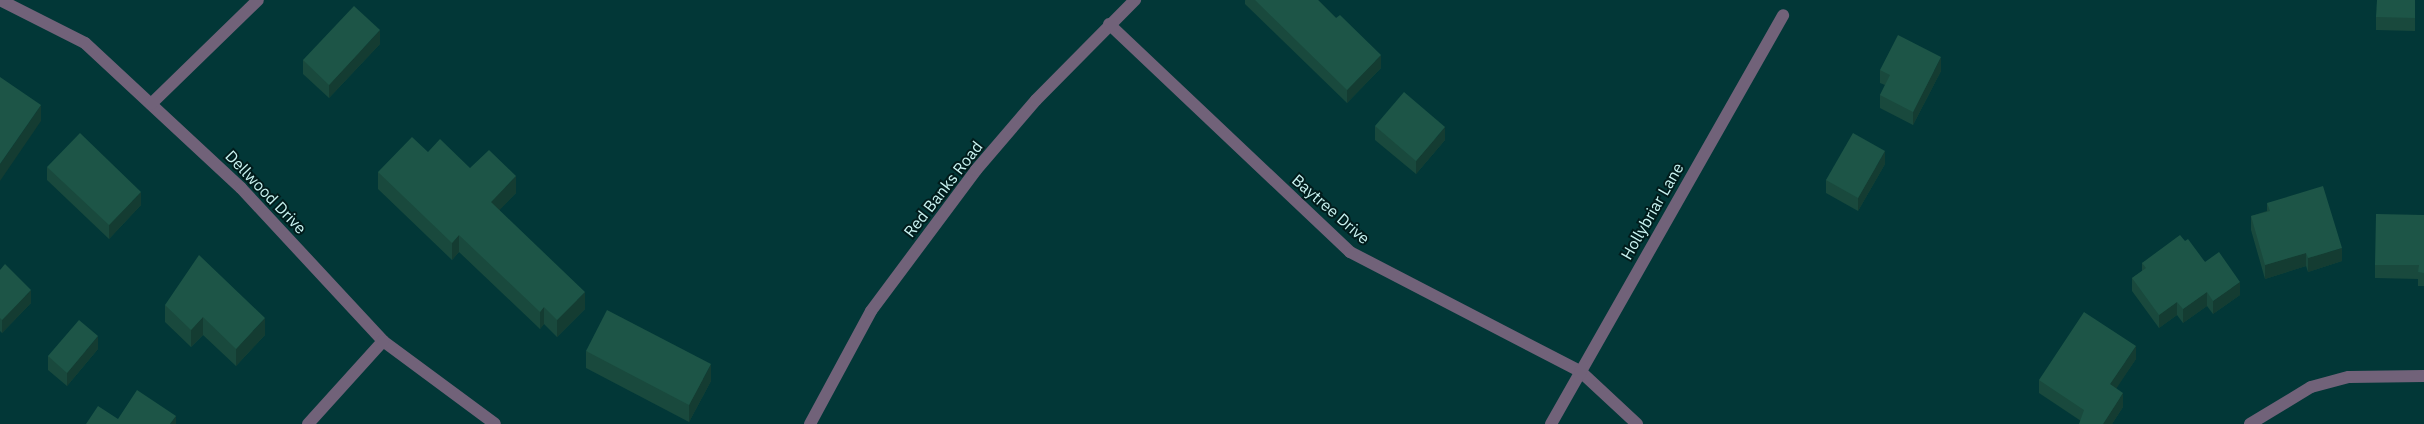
<!DOCTYPE html>
<style>
body{margin:0}
#map{position:relative;width:2424px;height:424px;overflow:hidden;background:#023737;font-family:"IBM Plex Sans",sans-serif}
div>[style]{position:absolute}
.minor>*{height:12px;margin:-6px;padding:0 6px;transform-origin:6px;border-radius:6px;background:#716279}
.wall>*{inset:0;background:#19493d}
.shaded-wall>*{inset:0;background:#143c32}
.building>*{inset:0;background:#1d5547}
span{translate:-50% -50%;white-space:nowrap;text-align:center;line-height:1.15;-webkit-text-stroke:4px #011c1c;paint-order:stroke}
.street-label{font-size:16px;color:#c9f3f1}
</style>
<div id="map">
<div class="minor">
<div style="left:0;top:0;width:95px;rotate:26.8deg"></div>
<div style="left:85px;top:43px;width:213px;rotate:42.9deg"></div>
<div style="left:241px;top:188px;width:209px;rotate:47.1deg"></div>
<div style="left:383px;top:341px;width:139px;rotate:36.5deg"></div>
<div style="left:1109px;top:24px;width:332px;rotate:43.4deg"></div>
<div style="left:1350px;top:252px;width:259px;rotate:27.4deg"></div>
<div style="left:1580px;top:371px;width:78px;rotate:42.9deg"></div>
<div style="left:151px;top:104px;width:149px;rotate:-44.2deg"></div>
<div style="left:308px;top:424px;width:112px;rotate:-47.9deg"></div>
<div style="left:810px;top:424px;width:128px;rotate:-61.6deg"></div>
<div style="left:871px;top:311px;width:176px;rotate:-53.3deg"></div>
<div style="left:976px;top:170px;width:92px;rotate:-49.4deg"></div>
<div style="left:1036px;top:100px;width:141px;rotate:-45.3deg"></div>
<div style="left:1551px;top:424px;width:470px;rotate:-60.4deg"></div>
<div style="left:2250px;top:424px;width:71px;rotate:-31.2deg"></div>
<div style="left:2311px;top:387px;width:39px;rotate:-15deg"></div>
<div style="left:2349px;top:377px;width:75px;rotate:-0.8deg"></div>
</div>
<div class="wall">
<div style="clip-path:polygon(1245px 0,1318px 0,1336px 18px,1381px 68px,1347px 103px,1245px 4px)"></div>
<div style="clip-path:polygon(2415px 0,2415px 31px,2376px 30px,2376px 17px)"></div>
<div style="clip-path:polygon(380px 44px,329px 98px,303px 74px,303px 60px)"></div>
<div style="clip-path:polygon(1880px 70px,1941px 71px,1913px 125px,1880px 108px,1880px 95px,1885px 85px,1880px 83px)"></div>
<div style="clip-path:polygon(1375px 126px,1445px 140px,1416px 174px,1375px 140px)"></div>
<div style="clip-path:polygon(1885px 164px,1858px 211px,1826px 193px,1826px 180px)"></div>
<div style="clip-path:polygon(47px 167px,141px 205px,109px 239px,47px 180px)"></div>
<div style="clip-path:polygon(470px 168px,516px 193px,499px 210px,585px 309px,557px 337px,544px 324px,540px 329px,459px 252px,452px 260px,378px 189px,378px 172px)"></div>
<div style="clip-path:polygon(2267px 203px,2342px 261px,2308px 272px,2306px 266px,2265px 279px,2251px 230px,2251px 216px,2267px 211px)"></div>
<div style="clip-path:polygon(2424px 215px,2424px 286px,2418px 286px,2418px 279px,2375px 278px,2375px 265px)"></div>
<div style="clip-path:polygon(2185px 241px,2205px 262px,2240px 295px,2213px 314px,2207px 306px,2183px 323px,2177px 315px,2159px 328px,2132px 291px,2132px 278px,2142px 271px,2142px 263px)"></div>
<div style="clip-path:polygon(0 270px,31px 303px,2px 333px,0 331px)"></div>
<div style="clip-path:polygon(165px 305px,265px 335px,236px 366px,203px 335px,191px 347px,165px 322px)"></div>
<div style="clip-path:polygon(98px 349px,67px 386px,48px 370px,48px 356px)"></div>
<div style="clip-path:polygon(586px 351px,711px 381px,689px 422px,586px 368px)"></div>
<div style="clip-path:polygon(2136px 359px,2116px 388px,2123px 407px,2112px 424px,2079px 424px,2081px 421px,2039px 393px,2039px 380px)"></div>
</div>
<div class="shaded-wall">
<div style="clip-path:polygon(380px 30px,380px 44px,329px 98px,329px 85px)"></div>
<div style="clip-path:polygon(1381px 55px,1381px 68px,1347px 103px,1347px 90px)"></div>
<div style="clip-path:polygon(1941px 57px,1941px 71px,1913px 125px,1913px 112px)"></div>
<div style="clip-path:polygon(41px 105px,41px 121px,0 181px,0 164px)"></div>
<div style="clip-path:polygon(1445px 127px,1445px 140px,1416px 174px,1416px 161px)"></div>
<div style="clip-path:polygon(1885px 151px,1885px 164px,1858px 211px,1858px 198px)"></div>
<div style="clip-path:polygon(516px 176px,516px 193px,491px 219px,491px 202px)"></div>
<div style="clip-path:polygon(141px 192px,141px 205px,109px 239px,109px 225px)"></div>
<div style="clip-path:polygon(459px 235px,459px 252px,452px 260px,452px 243px)"></div>
<div style="clip-path:polygon(2342px 248px,2342px 261px,2308px 272px,2308px 258px)"></div>
<div style="clip-path:polygon(2306px 253px,2306px 266px,2265px 279px,2265px 265px)"></div>
<div style="clip-path:polygon(2240px 282px,2240px 295px,2213px 314px,2213px 301px)"></div>
<div style="clip-path:polygon(31px 290px,31px 303px,2px 333px,2px 320px)"></div>
<div style="clip-path:polygon(585px 292px,585px 309px,557px 337px,557px 320px)"></div>
<div style="clip-path:polygon(2207px 292px,2207px 306px,2183px 323px,2183px 309px)"></div>
<div style="clip-path:polygon(2177px 302px,2177px 315px,2159px 328px,2159px 315px)"></div>
<div style="clip-path:polygon(544px 307px,544px 324px,540px 329px,540px 312px)"></div>
<div style="clip-path:polygon(203px 317px,203px 335px,191px 347px,191px 330px)"></div>
<div style="clip-path:polygon(265px 318px,265px 335px,236px 366px,236px 349px)"></div>
<div style="clip-path:polygon(98px 336px,98px 349px,67px 386px,67px 373px)"></div>
<div style="clip-path:polygon(2136px 346px,2136px 359px,2110px 398px,2110px 384px)"></div>
<div style="clip-path:polygon(711px 364px,711px 381px,689px 422px,689px 405px)"></div>
<div style="clip-path:polygon(2123px 393px,2123px 407px,2112px 424px,2103px 424px)"></div>
<div style="clip-path:polygon(176px 416px,176px 424px,170px 424px)"></div>
</div>
<div class="building">
<div style="clip-path:polygon(1255px 0,1318px 0,1336px 18px,1340px 15px,1381px 55px,1347px 90px)"></div>
<div style="clip-path:polygon(2377px 0,2415px 0,2415px 18px,2376px 17px)"></div>
<div style="clip-path:polygon(354px 6px,380px 30px,329px 85px,303px 60px)"></div>
<div style="clip-path:polygon(1898px 35px,1941px 57px,1913px 112px,1880px 95px,1890px 75px,1880px 70px)"></div>
<div style="clip-path:polygon(0 77px,41px 105px,0 164px)"></div>
<div style="clip-path:polygon(1404px 92px,1445px 127px,1416px 161px,1375px 126px)"></div>
<div style="clip-path:polygon(80px 133px,141px 192px,109px 225px,47px 167px)"></div>
<div style="clip-path:polygon(1853px 133px,1885px 151px,1858px 198px,1826px 180px)"></div>
<div style="clip-path:polygon(412px 137px,428px 152px,440px 139px,470px 168px,489px 150px,516px 176px,491px 202px,585px 292px,557px 320px,544px 307px,540px 312px,459px 235px,452px 243px,378px 172px)"></div>
<div style="clip-path:polygon(2323px 186px,2342px 248px,2308px 258px,2306px 253px,2265px 265px,2251px 216px,2270px 211px,2267px 203px)"></div>
<div style="clip-path:polygon(2376px 214px,2424px 215px,2424px 273px,2418px 272px,2419px 265px,2375px 265px)"></div>
<div style="clip-path:polygon(2180px 235px,2185px 241px,2188px 239px,2205px 262px,2219px 252px,2240px 282px,2213px 301px,2207px 292px,2183px 309px,2177px 302px,2159px 315px,2132px 278px,2146px 268px,2142px 263px)"></div>
<div style="clip-path:polygon(199px 255px,265px 318px,236px 349px,203px 317px,191px 330px,165px 305px)"></div>
<div style="clip-path:polygon(5px 264px,31px 290px,2px 320px,0 318px,0 270px)"></div>
<div style="clip-path:polygon(607px 310px,711px 364px,689px 405px,586px 351px)"></div>
<div style="clip-path:polygon(2084px 312px,2136px 346px,2110px 384px,2123px 393px,2103px 424px,2079px 424px,2084px 410px,2039px 380px)"></div>
<div style="clip-path:polygon(79px 320px,98px 336px,67px 373px,48px 356px)"></div>
<div style="clip-path:polygon(137px 390px,176px 416px,170px 424px,86px 424px,98px 406px,118px 419px)"></div>
</div>
<div class="street-label">
<span style="left:943px;top:189px;rotate:-52deg">Red Banks Road</span>
<span style="left:266px;top:192px;rotate:46deg">Dellwood Drive</span>
<span style="left:1331px;top:209px;rotate:41deg">Baytree Drive</span>
<span style="left:1652px;top:211px;rotate:-60deg">Hollybriar Lane</span>
</div>
</div>
